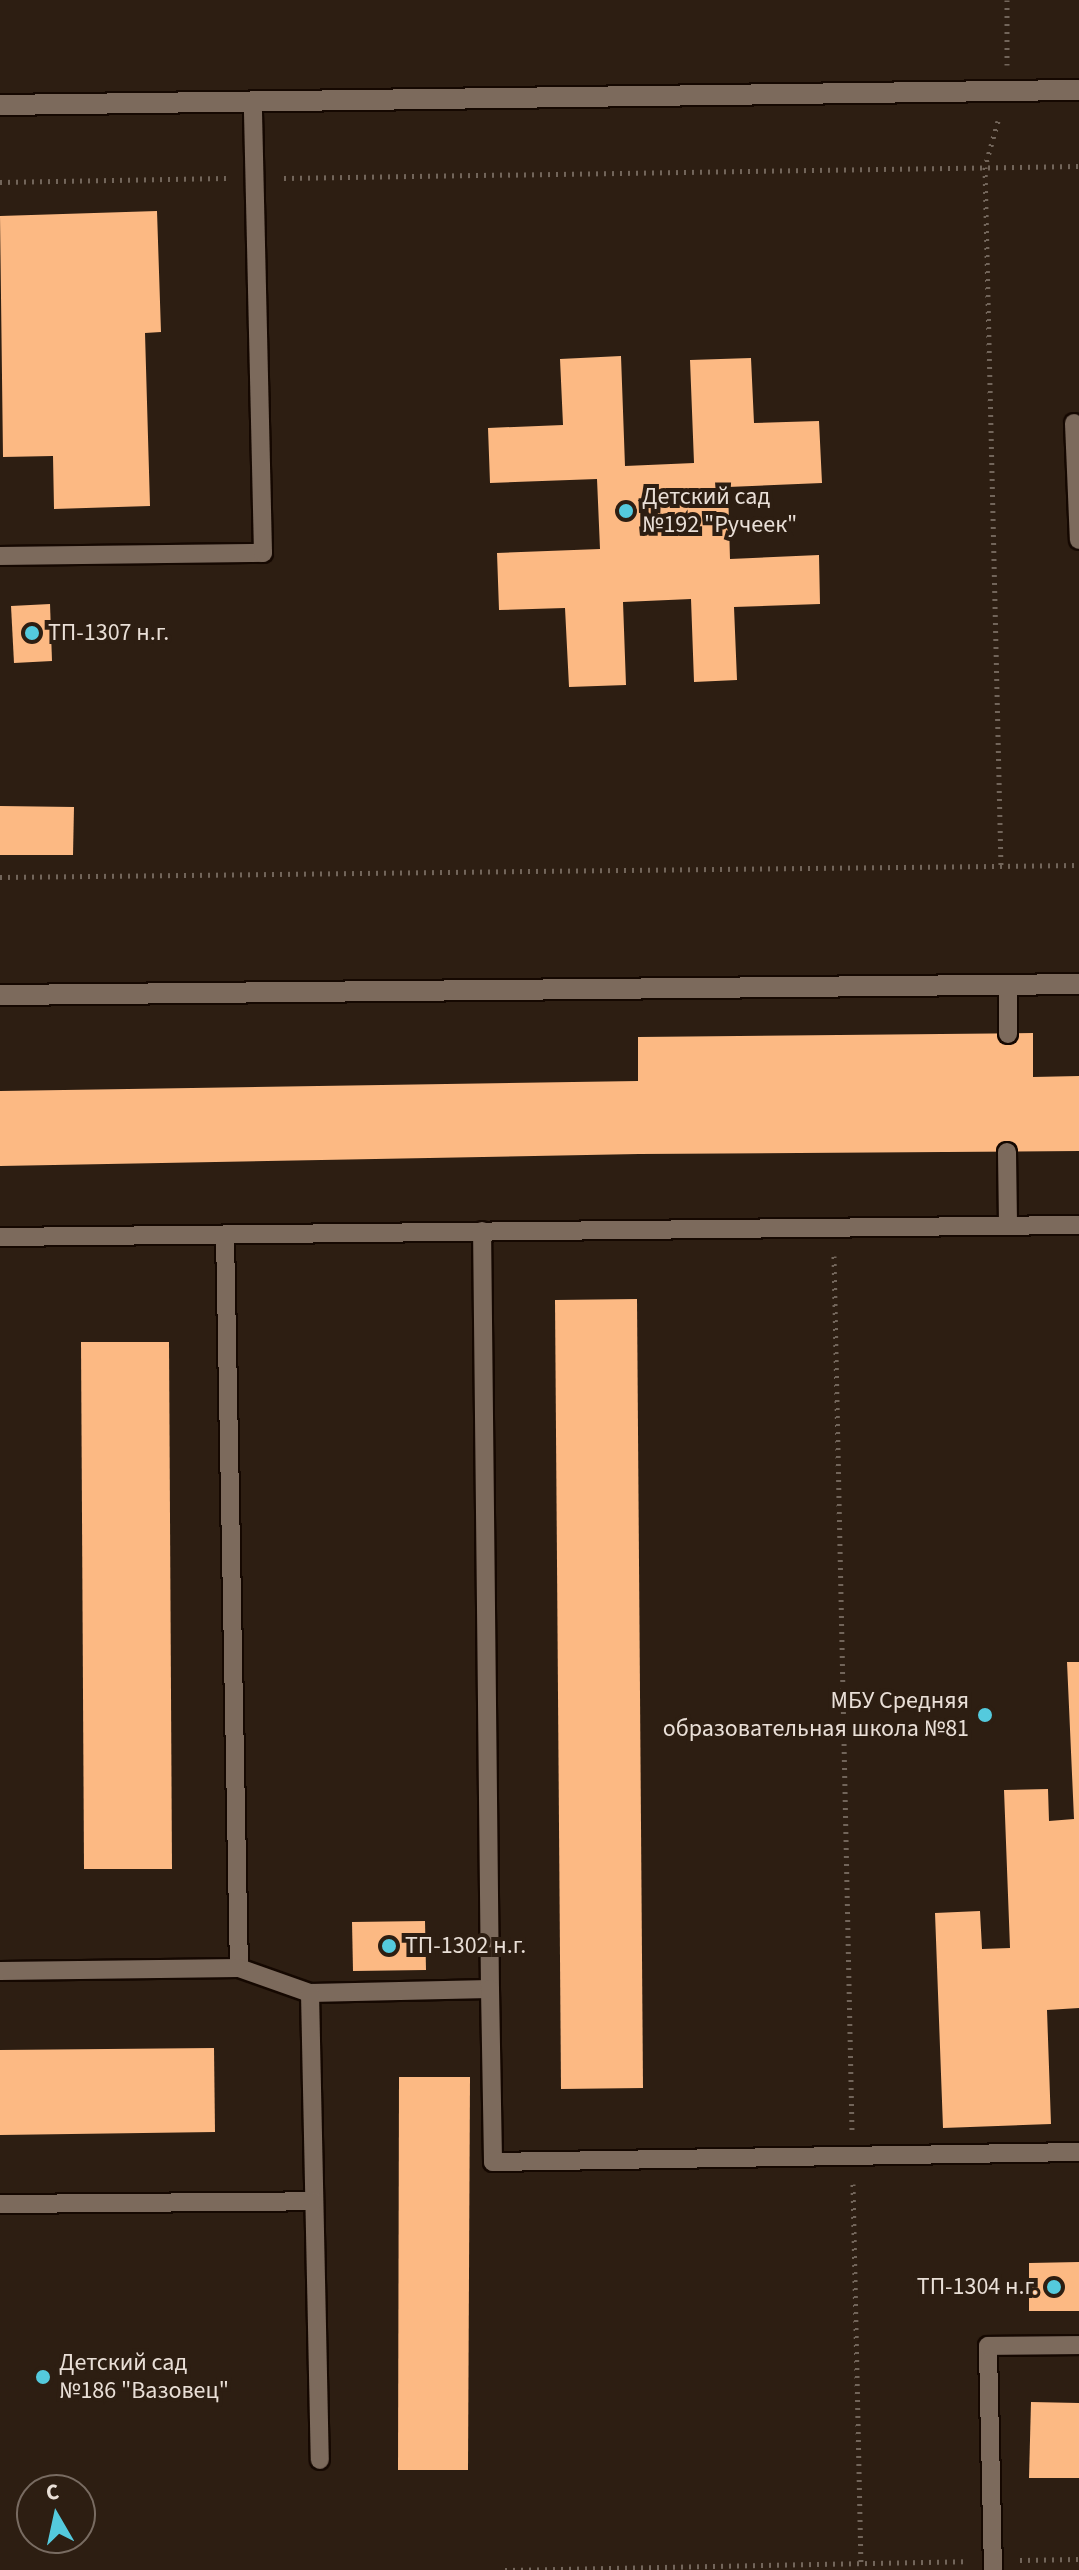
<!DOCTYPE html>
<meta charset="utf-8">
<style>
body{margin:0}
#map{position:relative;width:1079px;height:2570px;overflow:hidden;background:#2d1e12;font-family:"Source Sans 3",sans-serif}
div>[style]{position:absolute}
.building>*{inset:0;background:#fcb983}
.path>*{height:5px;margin-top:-2.5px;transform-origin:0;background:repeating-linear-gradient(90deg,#72655a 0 2px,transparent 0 8px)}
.roads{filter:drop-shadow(2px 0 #150801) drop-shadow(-2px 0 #150801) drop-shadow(0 2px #150801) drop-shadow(0 -2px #150801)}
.lane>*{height:18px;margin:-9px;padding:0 9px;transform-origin:9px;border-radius:9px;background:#7c6a5c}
.street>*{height:20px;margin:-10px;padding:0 10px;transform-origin:10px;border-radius:10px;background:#7c6a5c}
.dots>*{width:22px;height:22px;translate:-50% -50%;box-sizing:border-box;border:4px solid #2d1e12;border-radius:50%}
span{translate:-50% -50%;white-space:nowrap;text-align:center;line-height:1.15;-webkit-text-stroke:8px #2d1e12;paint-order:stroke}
.poi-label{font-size:24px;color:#e9dfd7}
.left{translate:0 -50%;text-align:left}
.right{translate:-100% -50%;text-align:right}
.north{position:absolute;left:16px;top:2474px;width:80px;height:80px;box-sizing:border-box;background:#2d1e12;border:2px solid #786b61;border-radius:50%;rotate:351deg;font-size:22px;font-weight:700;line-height:32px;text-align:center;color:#e9dfd7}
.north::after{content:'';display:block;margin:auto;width:28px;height:36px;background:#54cadd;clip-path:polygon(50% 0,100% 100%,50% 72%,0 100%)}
</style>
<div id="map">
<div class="building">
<div style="clip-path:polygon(157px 211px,161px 332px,145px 333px,150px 506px,54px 509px,53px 456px,3px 457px,0 216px)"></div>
<div style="clip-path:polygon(621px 356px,625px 466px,694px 463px,690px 360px,751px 358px,754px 423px,819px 421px,822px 483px,728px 487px,730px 559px,819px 555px,820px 604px,734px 607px,737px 680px,694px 682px,691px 599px,623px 602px,626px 685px,569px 687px,565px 608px,499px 610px,497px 553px,600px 549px,597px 479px,490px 483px,488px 428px,563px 425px,560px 359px)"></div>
<div style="clip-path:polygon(50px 604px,52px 661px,14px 663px,11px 606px)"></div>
<div style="clip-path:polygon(0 806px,74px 807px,73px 855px,0 855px)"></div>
<div style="clip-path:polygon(1033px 1033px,1033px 1077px,1079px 1076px,1079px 1151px,639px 1154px,0 1166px,0 1091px,638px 1081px,638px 1037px)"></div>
<div style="clip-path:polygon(637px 1299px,643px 2088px,561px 2089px,555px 1300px)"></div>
<div style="clip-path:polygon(81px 1342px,169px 1342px,172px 1869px,84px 1869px)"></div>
<div style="clip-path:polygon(1067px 1662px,1079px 1662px,1079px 2008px,1047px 2010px,1051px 2124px,943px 2128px,935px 1913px,980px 1911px,982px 1949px,1010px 1948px,1004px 1790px,1048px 1789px,1049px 1821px,1074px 1819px)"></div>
<div style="clip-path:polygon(425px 1921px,426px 1970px,353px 1971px,352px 1922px)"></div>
<div style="clip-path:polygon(214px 2048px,215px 2132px,0 2135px,0 2050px)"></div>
<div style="clip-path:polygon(399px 2077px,470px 2077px,468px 2470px,398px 2470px)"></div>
<div style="clip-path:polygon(1079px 2262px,1079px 2311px,1029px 2311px,1029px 2263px)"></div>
<div style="clip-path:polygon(1031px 2402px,1079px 2403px,1079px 2478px,1029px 2478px)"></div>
</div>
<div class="path">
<div style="left:1007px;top:0;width:65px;rotate:90deg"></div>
<div style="left:998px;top:121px;width:48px;rotate:105.8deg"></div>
<div style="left:985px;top:167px;width:699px;rotate:88.69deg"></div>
<div style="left:284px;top:178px;width:795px;rotate:-0.86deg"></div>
<div style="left:0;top:182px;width:226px;rotate:-1deg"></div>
<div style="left:0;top:877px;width:1079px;rotate:-0.64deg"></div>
<div style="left:834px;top:1256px;width:874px;rotate:88.82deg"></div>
<div style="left:853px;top:2184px;width:379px;rotate:88.8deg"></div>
<div style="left:1020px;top:2560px;width:59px;rotate:-1deg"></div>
<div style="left:505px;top:2570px;width:461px;rotate:-1.1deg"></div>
</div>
<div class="roads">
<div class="lane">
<div style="left:1074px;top:423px;width:117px;rotate:87.6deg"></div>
<div style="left:0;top:556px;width:263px;rotate:-0.7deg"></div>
<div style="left:263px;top:553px;width:452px;rotate:-91.3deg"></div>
<div style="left:1008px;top:1034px;width:49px;rotate:-90deg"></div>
<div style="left:1007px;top:1152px;width:73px;rotate:89.2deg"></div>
<div style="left:225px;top:1235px;width:733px;rotate:88.91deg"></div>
<div style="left:239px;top:1968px;width:75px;rotate:19.4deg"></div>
<div style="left:310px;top:1993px;width:180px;rotate:-1.3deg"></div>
<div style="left:490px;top:1989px;width:758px;rotate:-90.6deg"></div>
<div style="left:0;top:1237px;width:1079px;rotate:-0.64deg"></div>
<div style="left:0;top:1971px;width:239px;rotate:-0.7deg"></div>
<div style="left:490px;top:1989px;width:173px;rotate:89deg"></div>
<div style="left:493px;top:2162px;width:586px;rotate:-0.98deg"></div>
<div style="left:310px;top:1993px;width:467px;rotate:88.8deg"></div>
<div style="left:0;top:2204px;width:314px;rotate:-0.5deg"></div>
<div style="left:993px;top:2570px;width:224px;rotate:-91.3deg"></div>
<div style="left:988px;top:2346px;width:91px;rotate:-0.6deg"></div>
</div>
<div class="street">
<div style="left:0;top:105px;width:1079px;rotate:-0.8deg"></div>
<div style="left:0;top:995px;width:1079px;rotate:-0.58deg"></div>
</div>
</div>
<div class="dots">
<div style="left:626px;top:511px;background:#54cadd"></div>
<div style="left:32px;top:633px;background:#54cadd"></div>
<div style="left:985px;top:1715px;background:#54cadd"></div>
<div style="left:389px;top:1946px;background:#54cadd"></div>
<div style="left:1054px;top:2287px;background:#54cadd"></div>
<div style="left:43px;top:2377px;background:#54cadd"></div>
</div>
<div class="poi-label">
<span class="left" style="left:642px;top:511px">Детский сад<br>№192 "Ручеек"</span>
<span class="left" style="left:48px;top:633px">ТП-1307 н.г.</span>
<span class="right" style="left:969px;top:1715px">МБУ Средняя<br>образовательная школа №81</span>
<span class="left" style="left:405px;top:1946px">ТП-1302 н.г.</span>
<span class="right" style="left:1038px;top:2287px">ТП-1304 н.г.</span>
<span class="left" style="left:59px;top:2377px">Детский сад<br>№186 "Вазовец"</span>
</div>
<div class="north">С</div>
</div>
